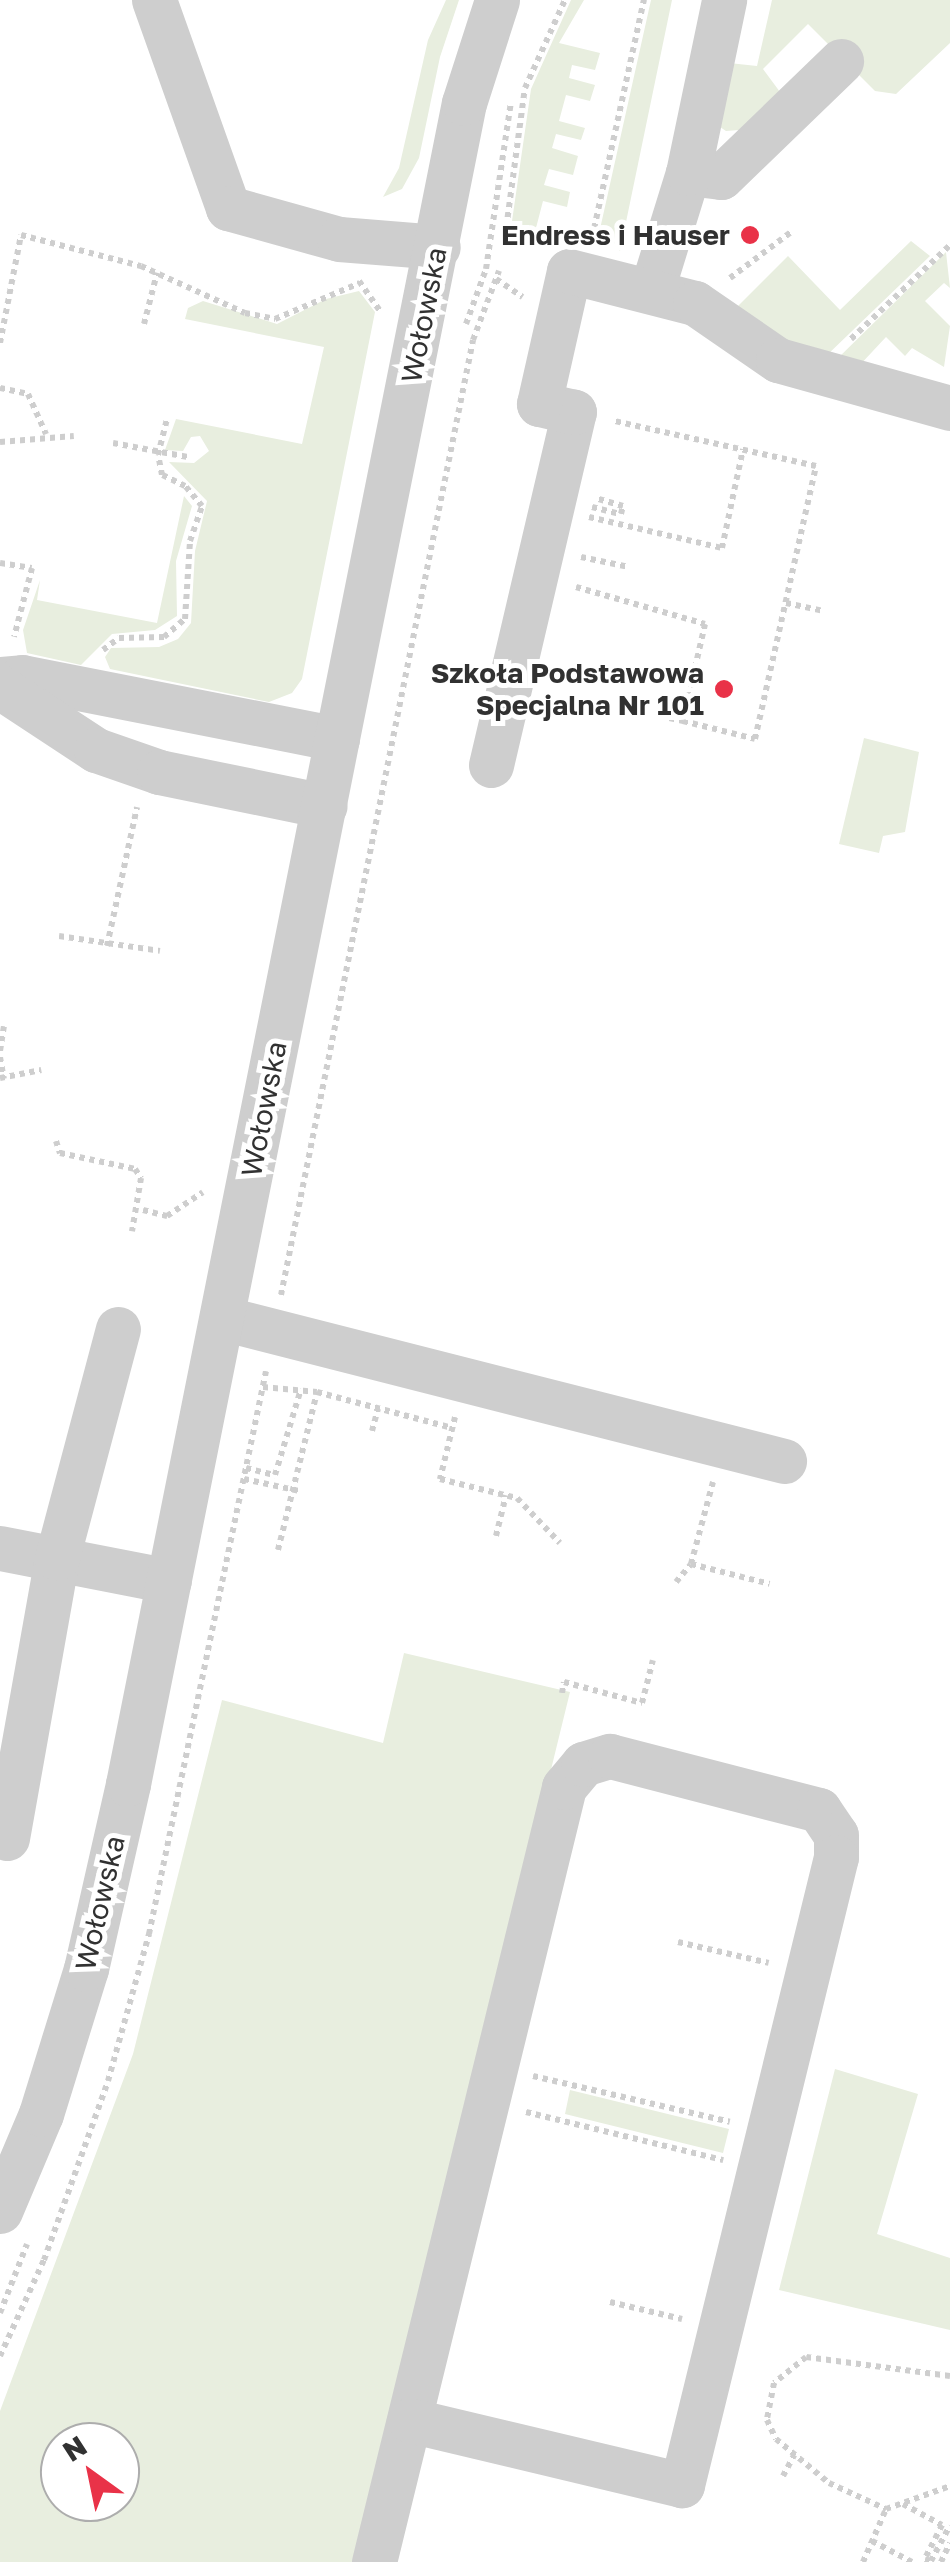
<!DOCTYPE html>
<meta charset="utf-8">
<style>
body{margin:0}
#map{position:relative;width:950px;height:2562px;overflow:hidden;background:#fff;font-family:"Golos Text",sans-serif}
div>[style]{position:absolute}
.green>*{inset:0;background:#e8eedf}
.path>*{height:6px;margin-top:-3px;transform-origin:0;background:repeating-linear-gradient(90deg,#cecece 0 5px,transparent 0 10px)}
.minor>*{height:45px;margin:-22.5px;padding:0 22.5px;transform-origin:22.5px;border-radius:22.5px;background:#cecece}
.dots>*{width:28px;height:28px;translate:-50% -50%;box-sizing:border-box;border:5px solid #fff;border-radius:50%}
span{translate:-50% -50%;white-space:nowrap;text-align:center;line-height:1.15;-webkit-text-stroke:10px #fff;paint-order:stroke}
.poi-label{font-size:28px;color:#313131;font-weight:700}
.right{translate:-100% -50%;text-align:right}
.street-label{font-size:28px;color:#313131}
.north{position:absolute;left:40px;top:2422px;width:100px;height:100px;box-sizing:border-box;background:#fff;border:2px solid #adadad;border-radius:50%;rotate:327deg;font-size:28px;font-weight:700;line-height:40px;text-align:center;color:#313131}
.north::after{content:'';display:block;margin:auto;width:35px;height:45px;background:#e93248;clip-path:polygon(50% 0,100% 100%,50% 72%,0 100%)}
</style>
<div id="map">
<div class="green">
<div style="clip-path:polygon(446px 0,459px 0,440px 57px,419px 158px,402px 189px,383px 197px,399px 168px,428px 40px)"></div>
<div style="clip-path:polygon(571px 0,584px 0,559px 43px,600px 53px,595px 70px,572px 65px,569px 78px,595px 85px,590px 101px,566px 95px,559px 121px,585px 128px,581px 140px,556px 134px,552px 148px,578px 156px,573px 175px,549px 169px,544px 185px,570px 192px,567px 207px,543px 201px,536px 228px,560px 235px,559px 241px,515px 229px,512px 221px,531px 89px)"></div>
<div style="clip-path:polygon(651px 0,672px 0,620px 251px,613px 241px,598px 238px)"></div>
<div style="clip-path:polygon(772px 0,950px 0,950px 43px,896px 94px,875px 91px,808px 24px,763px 69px,780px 92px,739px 130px,726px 131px,720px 127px,729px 63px,757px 66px)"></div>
<div style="clip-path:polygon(911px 241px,930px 256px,824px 358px,790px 347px,734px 310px,788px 256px,840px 310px)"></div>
<div style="clip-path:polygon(946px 252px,950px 288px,944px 283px,925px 301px,950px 326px,944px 367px,912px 348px,905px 356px,886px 337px,858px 367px,834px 362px)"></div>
<div style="clip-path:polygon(359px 291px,375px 312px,302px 679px,292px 693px,269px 702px,110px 669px,105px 657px,111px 648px,159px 647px,178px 639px,191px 623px,195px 551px,207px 501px,169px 462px,194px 463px,209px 451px,200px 436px,191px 437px,183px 451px,165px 450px,176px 419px,302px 444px,324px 347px,185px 319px,188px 308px,203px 301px,277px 324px,326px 299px)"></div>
<div style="clip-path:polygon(184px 496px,192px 506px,176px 561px,177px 616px,155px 630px,112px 634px,81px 665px,27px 653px,23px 630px,40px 580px,37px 600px,157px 623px)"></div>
<div style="clip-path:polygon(864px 738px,919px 752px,905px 832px,883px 836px,879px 853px,839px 844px)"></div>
<div style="clip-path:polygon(evenodd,404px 1653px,570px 1692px,357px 2562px,0 2562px,0 2411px,133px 2054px,222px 1700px,383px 1743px,404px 1653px,60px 2442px,120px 2442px,120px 2502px,60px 2502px,60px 2442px)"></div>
<div style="clip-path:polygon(835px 2069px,918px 2094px,877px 2234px,950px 2258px,950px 2330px,779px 2290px)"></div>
<div style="clip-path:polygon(570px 2090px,729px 2129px,723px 2153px,565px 2114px)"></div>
</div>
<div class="path">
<div style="left:505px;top:237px;width:150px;rotate:-82.4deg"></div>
<div style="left:525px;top:88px;width:97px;rotate:-65.6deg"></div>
<div style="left:592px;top:238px;width:244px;rotate:-77.7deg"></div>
<div style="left:730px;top:278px;width:76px;rotate:-37deg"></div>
<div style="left:496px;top:279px;width:32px;rotate:34deg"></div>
<div style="left:359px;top:281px;width:37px;rotate:55deg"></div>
<div style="left:144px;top:324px;width:53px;rotate:-75.7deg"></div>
<div style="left:466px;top:324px;width:59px;rotate:-70deg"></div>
<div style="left:486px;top:269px;width:169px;rotate:-81.5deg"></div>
<div style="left:851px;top:339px;width:137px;rotate:-43.5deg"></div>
<div style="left:0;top:343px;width:110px;rotate:-79deg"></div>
<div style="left:21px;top:235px;width:124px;rotate:14.5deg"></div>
<div style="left:141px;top:266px;width:114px;rotate:24.3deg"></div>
<div style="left:245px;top:313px;width:31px;rotate:11deg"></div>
<div style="left:275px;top:319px;width:92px;rotate:-23deg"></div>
<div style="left:0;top:388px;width:29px;rotate:12deg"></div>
<div style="left:28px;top:394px;width:44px;rotate:65.8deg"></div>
<div style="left:0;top:442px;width:74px;rotate:-4.6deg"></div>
<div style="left:113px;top:443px;width:76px;rotate:10.6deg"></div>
<div style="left:592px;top:507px;width:30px;rotate:14deg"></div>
<div style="left:621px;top:514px;width:8px;rotate:-76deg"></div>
<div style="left:623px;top:506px;width:29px;rotate:-164deg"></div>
<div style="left:589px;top:517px;width:137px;rotate:13.1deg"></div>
<div style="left:722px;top:548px;width:101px;rotate:-78deg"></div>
<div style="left:581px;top:557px;width:49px;rotate:11.8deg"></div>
<div style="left:0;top:563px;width:32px;rotate:9deg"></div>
<div style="left:32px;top:568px;width:71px;rotate:104.6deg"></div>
<div style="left:576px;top:587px;width:134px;rotate:16deg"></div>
<div style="left:705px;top:624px;width:99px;rotate:102.8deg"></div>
<div style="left:683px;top:721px;width:74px;rotate:14deg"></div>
<div style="left:755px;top:739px;width:280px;rotate:-77.4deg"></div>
<div style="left:816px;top:466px;width:207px;rotate:-167.4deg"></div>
<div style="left:786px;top:603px;width:38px;rotate:12deg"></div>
<div style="left:103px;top:650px;width:20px;rotate:-37deg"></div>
<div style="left:119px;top:638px;width:45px;rotate:-1.3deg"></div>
<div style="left:164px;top:637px;width:28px;rotate:-41deg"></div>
<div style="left:185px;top:619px;width:78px;rotate:-86.3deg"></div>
<div style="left:190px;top:541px;width:37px;rotate:-71deg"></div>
<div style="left:202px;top:506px;width:26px;rotate:-130deg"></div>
<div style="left:185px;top:486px;width:25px;rotate:-154deg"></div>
<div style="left:162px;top:475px;width:20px;rotate:-101deg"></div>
<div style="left:158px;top:455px;width:37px;rotate:-76deg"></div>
<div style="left:660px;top:716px;width:24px;rotate:12deg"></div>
<div style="left:59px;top:936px;width:102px;rotate:8.4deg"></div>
<div style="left:107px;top:946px;width:142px;rotate:-77.8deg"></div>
<div style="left:0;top:1051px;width:25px;rotate:-81deg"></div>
<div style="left:0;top:1057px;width:22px;rotate:80deg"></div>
<div style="left:0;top:1078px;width:42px;rotate:-11deg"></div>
<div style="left:56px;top:1141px;width:13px;rotate:72deg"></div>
<div style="left:60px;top:1153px;width:77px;rotate:12deg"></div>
<div style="left:135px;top:1169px;width:11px;rotate:56deg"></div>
<div style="left:141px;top:1178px;width:54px;rotate:99.6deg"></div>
<div style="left:143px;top:1210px;width:25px;rotate:14deg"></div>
<div style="left:167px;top:1216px;width:43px;rotate:-33.7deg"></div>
<div style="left:281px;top:1295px;width:974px;rotate:-78.63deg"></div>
<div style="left:473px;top:340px;width:74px;rotate:-69.4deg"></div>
<div style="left:263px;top:1387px;width:54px;rotate:5.3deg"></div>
<div style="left:317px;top:1392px;width:140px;rotate:14.9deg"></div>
<div style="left:455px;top:1417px;width:64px;rotate:103.6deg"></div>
<div style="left:440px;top:1479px;width:79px;rotate:13.9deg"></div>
<div style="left:517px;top:1498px;width:62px;rotate:46.3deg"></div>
<div style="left:372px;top:1431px;width:23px;rotate:-75deg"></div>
<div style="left:246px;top:1468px;width:30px;rotate:14deg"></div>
<div style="left:275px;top:1475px;width:90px;rotate:-73.2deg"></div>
<div style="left:244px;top:1479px;width:56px;rotate:12.3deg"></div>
<div style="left:496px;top:1536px;width:42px;rotate:-76.3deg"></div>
<div style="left:278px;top:1550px;width:163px;rotate:-76.1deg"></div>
<div style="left:691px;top:1564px;width:81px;rotate:14.2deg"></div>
<div style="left:676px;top:1582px;width:23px;rotate:-50deg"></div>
<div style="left:691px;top:1564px;width:85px;rotate:-75deg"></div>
<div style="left:562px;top:1693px;width:11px;rotate:-80deg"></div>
<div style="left:564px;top:1682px;width:81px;rotate:15.1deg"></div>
<div style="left:642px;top:1703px;width:44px;rotate:-75.7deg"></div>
<div style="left:678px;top:1942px;width:93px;rotate:13deg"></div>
<div style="left:533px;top:2076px;width:202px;rotate:13.1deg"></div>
<div style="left:526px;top:2112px;width:203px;rotate:13.7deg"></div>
<div style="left:610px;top:2302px;width:74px;rotate:13.3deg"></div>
<div style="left:0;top:2313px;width:74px;rotate:-68.6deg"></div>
<div style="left:0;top:2356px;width:106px;rotate:-65.4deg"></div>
<div style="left:44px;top:2260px;width:190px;rotate:-70.3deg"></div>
<div style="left:108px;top:2081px;width:153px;rotate:-74.4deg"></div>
<div style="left:149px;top:1934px;width:575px;rotate:-78.26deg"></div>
<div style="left:950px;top:2376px;width:145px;rotate:-172.5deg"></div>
<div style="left:806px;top:2357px;width:41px;rotate:140.9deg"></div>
<div style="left:774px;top:2383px;width:38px;rotate:101deg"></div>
<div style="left:767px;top:2420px;width:21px;rotate:65deg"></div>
<div style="left:776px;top:2439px;width:69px;rotate:39.7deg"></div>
<div style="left:829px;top:2483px;width:63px;rotate:24.5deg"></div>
<div style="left:886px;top:2509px;width:68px;rotate:-19.8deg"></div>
<div style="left:783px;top:2476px;width:24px;rotate:-62deg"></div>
<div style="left:903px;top:2504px;width:44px;rotate:28.3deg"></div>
<div style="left:942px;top:2525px;width:38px;rotate:117deg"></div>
<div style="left:925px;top:2559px;width:6px;rotate:18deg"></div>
<div style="left:931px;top:2561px;width:40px;rotate:-62deg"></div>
<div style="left:872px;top:2541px;width:45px;rotate:27.7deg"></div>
<div style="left:863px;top:2562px;width:58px;rotate:-66.5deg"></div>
<div style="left:941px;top:2562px;width:21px;rotate:-65deg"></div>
</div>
<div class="minor">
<div style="left:154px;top:0;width:221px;rotate:70.4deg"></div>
<div style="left:228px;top:208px;width:115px;rotate:15.6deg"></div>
<div style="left:339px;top:239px;width:99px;rotate:4.6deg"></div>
<div style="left:688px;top:173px;width:33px;rotate:7deg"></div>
<div style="left:721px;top:177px;width:167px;rotate:-44deg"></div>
<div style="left:652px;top:289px;width:121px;rotate:-72.8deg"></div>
<div style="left:688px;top:173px;width:177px;rotate:-78.2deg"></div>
<div style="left:0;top:679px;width:22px;rotate:-5deg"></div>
<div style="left:22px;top:677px;width:321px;rotate:11.1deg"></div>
<div style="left:0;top:687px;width:115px;rotate:33.3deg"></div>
<div style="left:96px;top:750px;width:67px;rotate:19.2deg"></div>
<div style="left:159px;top:772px;width:169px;rotate:11.6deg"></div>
<div style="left:491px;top:765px;width:363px;rotate:-76.8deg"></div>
<div style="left:574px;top:412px;width:36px;rotate:-167deg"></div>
<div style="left:539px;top:404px;width:136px;rotate:-77.3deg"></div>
<div style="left:569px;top:271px;width:130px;rotate:14.3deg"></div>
<div style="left:695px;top:303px;width:101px;rotate:34.5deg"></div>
<div style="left:778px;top:360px;width:179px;rotate:15.6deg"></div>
<div style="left:222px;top:1318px;width:580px;rotate:14.28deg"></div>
<div style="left:0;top:1548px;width:172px;rotate:11deg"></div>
<div style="left:7px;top:1838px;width:284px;rotate:-79.9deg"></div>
<div style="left:57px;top:1558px;width:237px;rotate:-75.1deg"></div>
<div style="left:0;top:2211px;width:105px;rotate:-67.1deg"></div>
<div style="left:41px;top:2114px;width:152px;rotate:-72.8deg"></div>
<div style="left:86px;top:1969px;width:190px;rotate:-77.2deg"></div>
<div style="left:128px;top:1784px;width:1714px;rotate:-78.7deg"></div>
<div style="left:464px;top:103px;width:108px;rotate:-72.2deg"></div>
<div style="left:374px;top:2562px;width:798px;rotate:-76.22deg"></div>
<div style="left:564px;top:1787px;width:30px;rotate:-50deg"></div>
<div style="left:583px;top:1764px;width:28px;rotate:-17deg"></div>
<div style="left:610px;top:1756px;width:216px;rotate:14.5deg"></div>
<div style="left:819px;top:1810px;width:30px;rotate:56deg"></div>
<div style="left:836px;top:1835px;width:22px;rotate:90deg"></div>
<div style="left:836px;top:1857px;width:647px;rotate:103.78deg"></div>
<div style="left:682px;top:2485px;width:280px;rotate:-166.6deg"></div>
</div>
<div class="dots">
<div style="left:750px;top:235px;background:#e93248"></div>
<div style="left:724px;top:689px;background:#e93248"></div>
</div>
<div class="poi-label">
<span class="right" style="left:730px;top:235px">Endress i Hauser</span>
<span class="right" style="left:704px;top:689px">Szkoła Podstawowa<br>Specjalna Nr 101</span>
</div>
<div class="street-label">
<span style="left:424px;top:315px;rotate:-79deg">Wołowska</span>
<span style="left:264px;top:1109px;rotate:-79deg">Wołowska</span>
<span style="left:100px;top:1903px;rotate:-77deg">Wołowska</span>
</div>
<div class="north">N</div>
</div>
